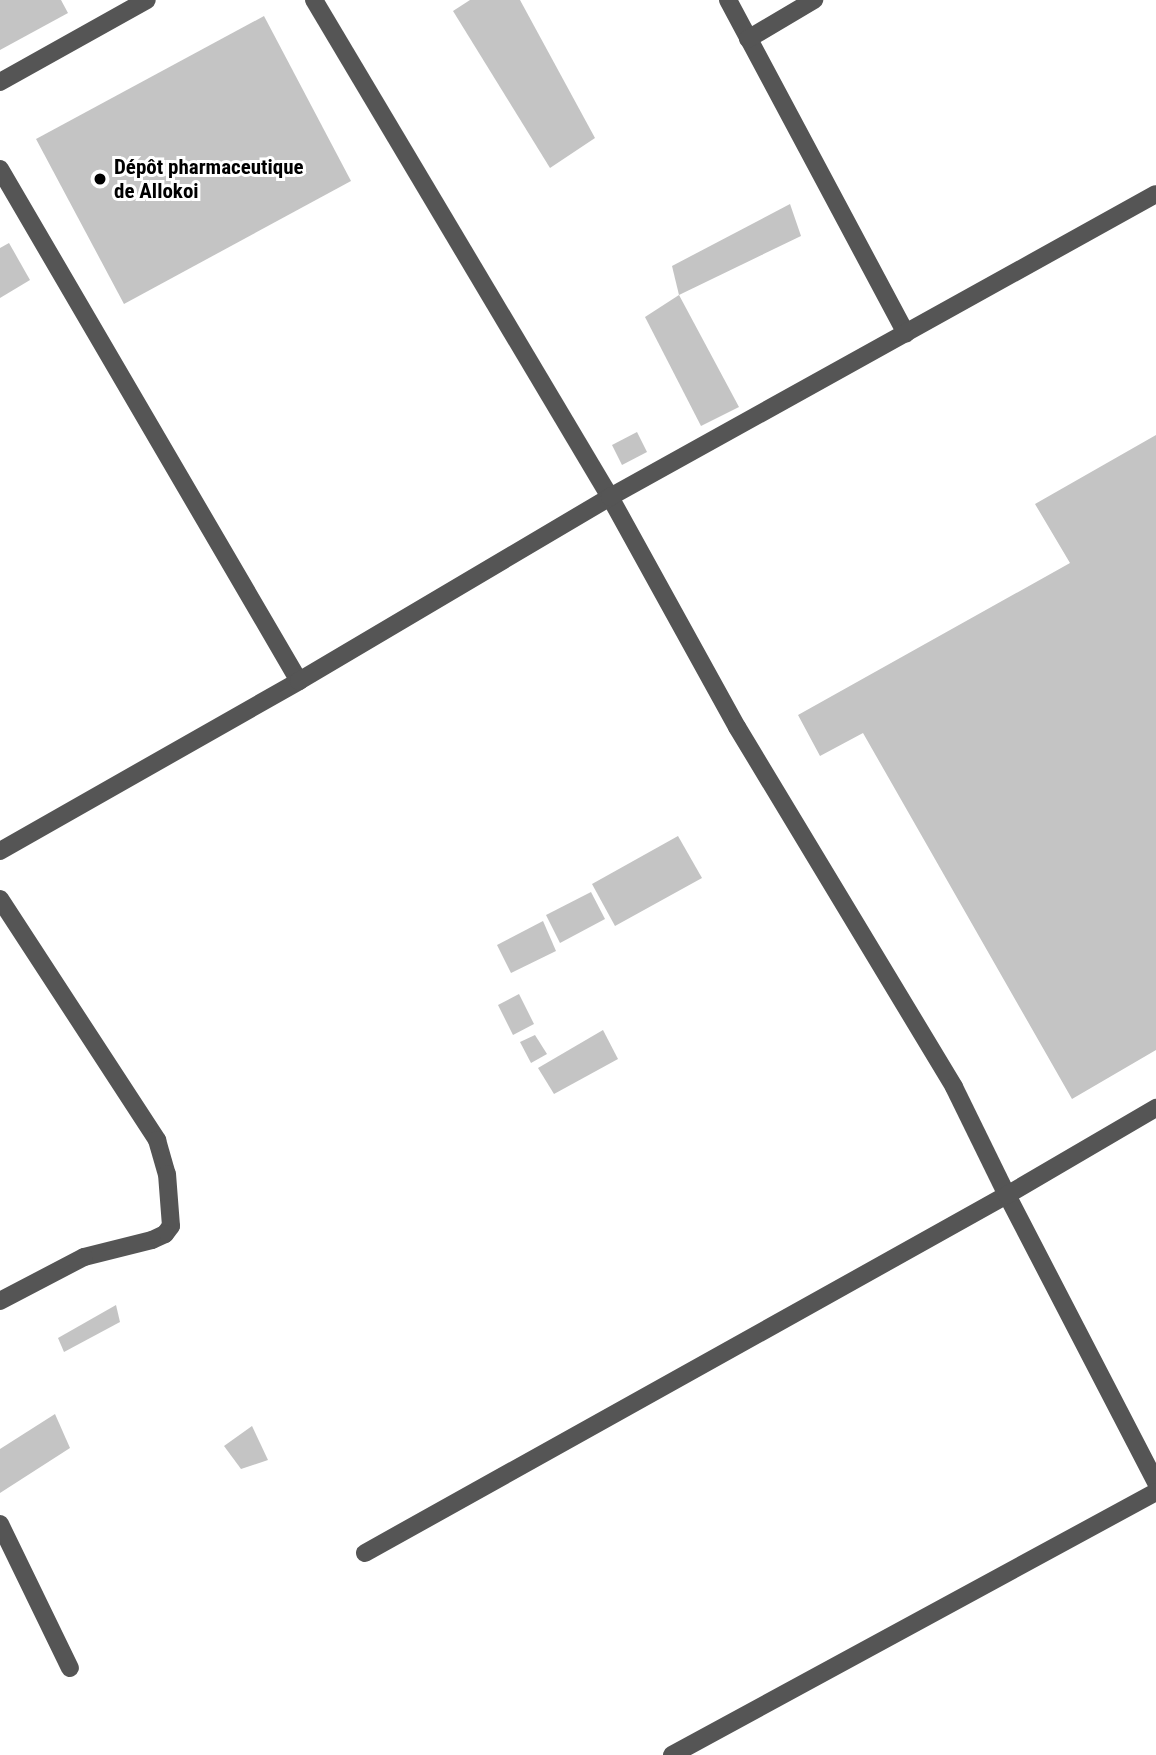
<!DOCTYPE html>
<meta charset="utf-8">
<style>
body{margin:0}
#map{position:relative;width:1156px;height:1755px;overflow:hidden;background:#fff;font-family:"Roboto Condensed",sans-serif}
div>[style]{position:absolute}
.building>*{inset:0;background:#c4c4c4}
.minor>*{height:18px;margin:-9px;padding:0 9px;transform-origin:9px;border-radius:9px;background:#555}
.dots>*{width:19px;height:19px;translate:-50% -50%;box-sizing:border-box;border:4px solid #fff;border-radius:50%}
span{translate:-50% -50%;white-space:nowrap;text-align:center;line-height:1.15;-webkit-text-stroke:6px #fff;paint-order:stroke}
.poi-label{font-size:21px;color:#000;font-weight:700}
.left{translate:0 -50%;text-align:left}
</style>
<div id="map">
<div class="building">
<div style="clip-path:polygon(0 0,61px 0,68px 13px,0 50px)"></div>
<div style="clip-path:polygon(470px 0,520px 0,595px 138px,550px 168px,453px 11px)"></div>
<div style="clip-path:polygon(264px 16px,351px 181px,124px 304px,36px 139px)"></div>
<div style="clip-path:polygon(790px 204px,801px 236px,679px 295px,672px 266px)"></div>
<div style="clip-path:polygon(9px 243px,30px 280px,0 298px,0 248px)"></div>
<div style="clip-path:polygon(679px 295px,739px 407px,701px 426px,645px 317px)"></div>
<div style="clip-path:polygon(637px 432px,647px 452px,622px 465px,612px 445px)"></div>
<div style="clip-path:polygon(1156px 435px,1156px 1050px,1072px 1099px,863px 733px,820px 756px,798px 715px,1070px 563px,1035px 504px)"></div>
<div style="clip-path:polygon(678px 836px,702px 878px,615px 926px,592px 884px)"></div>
<div style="clip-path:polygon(591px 892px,605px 919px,560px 943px,546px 915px)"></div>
<div style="clip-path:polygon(543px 921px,556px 951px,511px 973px,497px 945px)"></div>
<div style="clip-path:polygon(519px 994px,534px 1024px,513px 1035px,498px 1005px)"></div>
<div style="clip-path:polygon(603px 1030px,618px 1059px,554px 1094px,538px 1068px)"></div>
<div style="clip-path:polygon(535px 1035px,547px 1054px,531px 1063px,520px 1042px)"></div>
<div style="clip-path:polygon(116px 1305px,120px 1322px,64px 1352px,58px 1338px)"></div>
<div style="clip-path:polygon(55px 1414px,70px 1448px,0 1493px,0 1449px)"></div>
<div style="clip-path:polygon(252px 1426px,268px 1460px,241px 1469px,224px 1446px)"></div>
</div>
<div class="minor">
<div style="left:314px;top:0;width:578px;rotate:59.22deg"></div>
<div style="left:610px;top:497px;width:263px;rotate:61.1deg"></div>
<div style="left:737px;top:727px;width:420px;rotate:58.9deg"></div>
<div style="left:954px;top:1087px;width:120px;rotate:63.9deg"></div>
<div style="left:1007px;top:1195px;width:324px;rotate:62.6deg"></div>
<div style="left:728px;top:0;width:378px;rotate:61.9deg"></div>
<div style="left:748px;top:39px;width:77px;rotate:-30.6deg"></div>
<div style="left:0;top:82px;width:168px;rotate:-29.2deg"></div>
<div style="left:0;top:169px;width:593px;rotate:59.72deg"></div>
<div style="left:0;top:851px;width:344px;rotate:-29.6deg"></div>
<div style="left:299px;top:681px;width:361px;rotate:-30.6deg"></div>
<div style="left:610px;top:497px;width:624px;rotate:-29.03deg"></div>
<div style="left:0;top:899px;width:288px;rotate:56.9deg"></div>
<div style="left:157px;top:1140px;width:35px;rotate:74deg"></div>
<div style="left:167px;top:1174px;width:52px;rotate:85.6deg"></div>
<div style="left:171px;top:1226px;width:10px;rotate:127deg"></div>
<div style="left:165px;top:1234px;width:14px;rotate:155deg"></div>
<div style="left:152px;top:1240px;width:70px;rotate:166deg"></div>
<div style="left:84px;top:1257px;width:95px;rotate:152.4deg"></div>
<div style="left:0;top:1524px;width:160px;rotate:64.1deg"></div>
<div style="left:365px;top:1553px;width:735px;rotate:-29.15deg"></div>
<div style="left:1007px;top:1195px;width:173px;rotate:-30.3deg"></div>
<div style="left:672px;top:1755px;width:551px;rotate:-28.52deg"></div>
</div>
<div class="dots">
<div style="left:100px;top:179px;background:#000"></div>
</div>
<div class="poi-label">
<span class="left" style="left:114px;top:179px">Dépôt pharmaceutique<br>de Allokoi</span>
</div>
</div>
